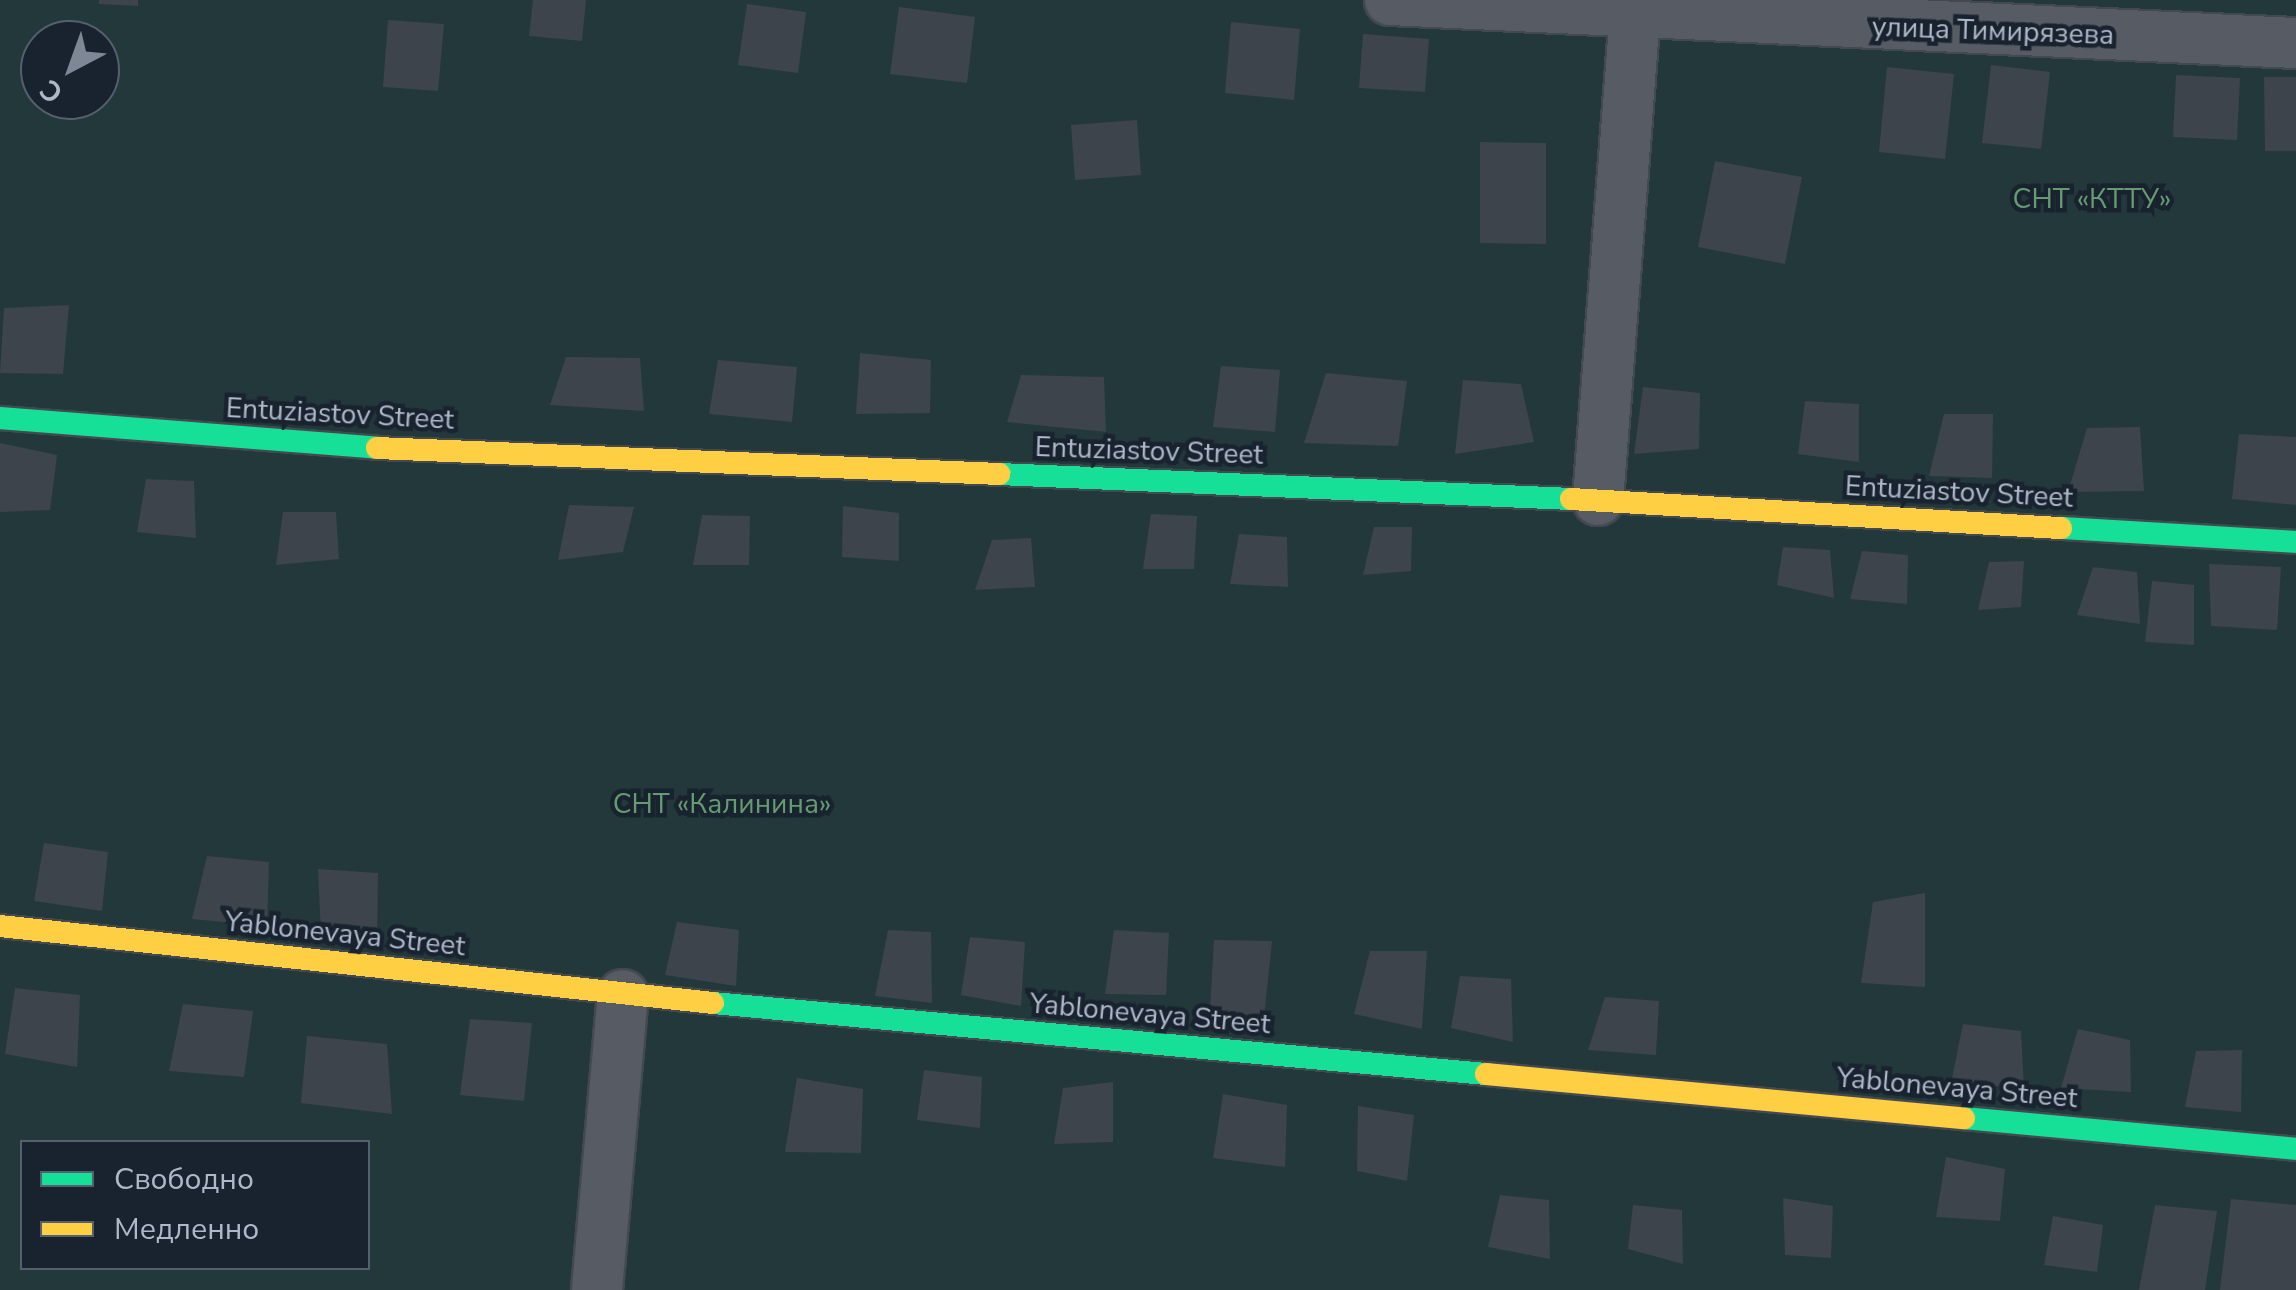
<!DOCTYPE html>
<meta charset="utf-8">
<style>
body{margin:0}
#map{position:relative;width:2296px;height:1290px;overflow:hidden;background:#262d35;font-family:"Nunito Sans",sans-serif}
div>[style]{position:absolute}
.green>*{inset:0;background:#23383b}
.building>*{inset:0;background:#3d444b}
.roads{filter:drop-shadow(2px 0 #44494f) drop-shadow(-2px 0 #44494f) drop-shadow(0 2px #44494f) drop-shadow(0 -2px #44494f)}
.street>*{height:50px;margin:-25px;padding:0 25px;transform-origin:25px;border-radius:25px;background:#565b64}
.fast>*{height:22px;margin:-11px;padding:0 11px;transform-origin:11px;border-radius:11px;background:#16e098}
.slow>*{height:22px;margin:-11px;padding:0 11px;transform-origin:11px;border-radius:11px;background:#ffcf43}
span{translate:-50% -50%;white-space:nowrap;text-align:center;line-height:1.15;-webkit-text-stroke:9px #192330;paint-order:stroke}
.street-label{font-size:28px;color:#aeb8c8}
.park-label{font-size:28px;color:#649b70}
.legend{position:absolute;left:20px;top:1140px;width:350px;height:130px;box-sizing:border-box;background:#192330;border:2px solid #555f6d;margin:0;padding:12px 18px;list-style:none;font-size:30px;color:#aeb8c8}
.legend li{display:flex;align-items:center;gap:20px;height:50px}
.legend b{width:50px;border:2px solid #555f6d}
.north{position:absolute;left:20px;top:20px;width:100px;height:100px;box-sizing:border-box;background:#192330;border:2px solid #555f6d;border-radius:50%;rotate:221deg;font-size:28px;font-weight:700;line-height:40px;text-align:center;color:#aeb8c8}
.north::after{content:'';display:block;margin:auto;width:35px;height:45px;background:#7e8795;clip-path:polygon(50% 0,100% 100%,50% 72%,0 100%)}
</style>
<div id="map">
<div class="green">
<div style="clip-path:polygon(evenodd,0 0,2296px 0,2296px 1290px,0 1290px,0 0,40px 40px,100px 40px,100px 100px,40px 100px,40px 40px,0 0,22px 1142px,368px 1142px,368px 1268px,22px 1268px,22px 1142px)"></div>
</div>
<div class="building">
<div style="clip-path:polygon(99px 0,138px 0,138px 6px,99px 4px)"></div>
<div style="clip-path:polygon(533px 0,586px 0,582px 41px,529px 36px)"></div>
<div style="clip-path:polygon(747px 4px,806px 12px,798px 73px,738px 65px)"></div>
<div style="clip-path:polygon(899px 7px,975px 17px,967px 83px,890px 74px)"></div>
<div style="clip-path:polygon(388px 20px,444px 24px,438px 91px,383px 87px)"></div>
<div style="clip-path:polygon(1231px 22px,1300px 29px,1294px 100px,1225px 93px)"></div>
<div style="clip-path:polygon(1363px 34px,1429px 39px,1425px 92px,1359px 88px)"></div>
<div style="clip-path:polygon(1991px 65px,2050px 72px,2041px 149px,1982px 143px)"></div>
<div style="clip-path:polygon(1887px 67px,1954px 74px,1945px 159px,1879px 152px)"></div>
<div style="clip-path:polygon(2176px 75px,2240px 78px,2237px 140px,2173px 137px)"></div>
<div style="clip-path:polygon(2264px 77px,2296px 77px,2296px 151px,2265px 151px)"></div>
<div style="clip-path:polygon(1137px 120px,1141px 175px,1075px 180px,1071px 125px)"></div>
<div style="clip-path:polygon(1480px 142px,1546px 143px,1546px 244px,1480px 243px)"></div>
<div style="clip-path:polygon(1715px 161px,1802px 177px,1785px 264px,1698px 247px)"></div>
<div style="clip-path:polygon(69px 305px,63px 374px,0 373px,4px 308px)"></div>
<div style="clip-path:polygon(860px 353px,931px 360px,930px 413px,856px 414px)"></div>
<div style="clip-path:polygon(566px 357px,640px 358px,644px 411px,550px 405px)"></div>
<div style="clip-path:polygon(718px 360px,797px 367px,792px 422px,709px 414px)"></div>
<div style="clip-path:polygon(1221px 366px,1280px 370px,1275px 432px,1213px 427px)"></div>
<div style="clip-path:polygon(1326px 373px,1407px 381px,1398px 446px,1304px 443px)"></div>
<div style="clip-path:polygon(1021px 375px,1104px 377px,1106px 432px,1007px 422px)"></div>
<div style="clip-path:polygon(1463px 380px,1521px 384px,1534px 442px,1455px 454px)"></div>
<div style="clip-path:polygon(1643px 387px,1700px 393px,1699px 449px,1634px 454px)"></div>
<div style="clip-path:polygon(1805px 401px,1859px 404px,1859px 462px,1798px 454px)"></div>
<div style="clip-path:polygon(1944px 414px,1993px 414px,1992px 478px,1929px 476px)"></div>
<div style="clip-path:polygon(2140px 427px,2144px 491px,2068px 492px,2087px 428px)"></div>
<div style="clip-path:polygon(2239px 434px,2296px 437px,2296px 505px,2232px 499px)"></div>
<div style="clip-path:polygon(0 443px,57px 455px,50px 510px,0 512px)"></div>
<div style="clip-path:polygon(146px 479px,194px 481px,196px 538px,137px 532px)"></div>
<div style="clip-path:polygon(569px 505px,634px 507px,623px 552px,558px 560px)"></div>
<div style="clip-path:polygon(843px 506px,899px 513px,899px 561px,842px 557px)"></div>
<div style="clip-path:polygon(283px 512px,336px 512px,339px 559px,276px 565px)"></div>
<div style="clip-path:polygon(1151px 514px,1197px 516px,1194px 569px,1143px 569px)"></div>
<div style="clip-path:polygon(702px 515px,750px 516px,749px 565px,693px 565px)"></div>
<div style="clip-path:polygon(1374px 527px,1412px 527px,1411px 571px,1363px 575px)"></div>
<div style="clip-path:polygon(1239px 534px,1287px 537px,1288px 587px,1230px 584px)"></div>
<div style="clip-path:polygon(1031px 538px,1035px 587px,975px 590px,992px 540px)"></div>
<div style="clip-path:polygon(1783px 547px,1830px 550px,1834px 598px,1777px 585px)"></div>
<div style="clip-path:polygon(1862px 551px,1908px 555px,1907px 604px,1850px 599px)"></div>
<div style="clip-path:polygon(2024px 561px,2021px 607px,1978px 610px,1989px 562px)"></div>
<div style="clip-path:polygon(2209px 564px,2281px 567px,2277px 630px,2211px 626px)"></div>
<div style="clip-path:polygon(2093px 567px,2137px 572px,2140px 624px,2077px 615px)"></div>
<div style="clip-path:polygon(2152px 581px,2194px 585px,2194px 645px,2145px 642px)"></div>
<div style="clip-path:polygon(44px 843px,108px 852px,102px 911px,34px 901px)"></div>
<div style="clip-path:polygon(207px 856px,269px 862px,267px 926px,192px 919px)"></div>
<div style="clip-path:polygon(318px 869px,378px 873px,377px 938px,321px 934px)"></div>
<div style="clip-path:polygon(1925px 893px,1925px 987px,1861px 983px,1873px 902px)"></div>
<div style="clip-path:polygon(677px 922px,739px 930px,736px 986px,665px 975px)"></div>
<div style="clip-path:polygon(888px 930px,931px 932px,932px 1003px,875px 996px)"></div>
<div style="clip-path:polygon(1114px 930px,1169px 933px,1166px 995px,1105px 994px)"></div>
<div style="clip-path:polygon(970px 937px,1025px 942px,1021px 1006px,961px 995px)"></div>
<div style="clip-path:polygon(1214px 940px,1272px 941px,1264px 1017px,1210px 1010px)"></div>
<div style="clip-path:polygon(1370px 951px,1427px 951px,1422px 1029px,1354px 1014px)"></div>
<div style="clip-path:polygon(1460px 976px,1511px 979px,1513px 1042px,1451px 1028px)"></div>
<div style="clip-path:polygon(15px 988px,80px 995px,77px 1067px,5px 1054px)"></div>
<div style="clip-path:polygon(1605px 997px,1659px 1001px,1656px 1055px,1588px 1050px)"></div>
<div style="clip-path:polygon(183px 1004px,253px 1011px,244px 1077px,169px 1071px)"></div>
<div style="clip-path:polygon(470px 1019px,532px 1023px,524px 1101px,460px 1095px)"></div>
<div style="clip-path:polygon(1963px 1024px,2021px 1031px,2024px 1088px,1951px 1083px)"></div>
<div style="clip-path:polygon(2078px 1029px,2130px 1040px,2131px 1092px,2061px 1088px)"></div>
<div style="clip-path:polygon(307px 1036px,387px 1044px,392px 1114px,301px 1103px)"></div>
<div style="clip-path:polygon(2242px 1050px,2241px 1112px,2185px 1107px,2196px 1051px)"></div>
<div style="clip-path:polygon(924px 1070px,982px 1077px,980px 1128px,917px 1120px)"></div>
<div style="clip-path:polygon(797px 1078px,863px 1089px,861px 1153px,785px 1152px)"></div>
<div style="clip-path:polygon(1113px 1082px,1113px 1142px,1054px 1144px,1063px 1088px)"></div>
<div style="clip-path:polygon(1223px 1094px,1287px 1105px,1285px 1167px,1213px 1158px)"></div>
<div style="clip-path:polygon(1358px 1106px,1414px 1115px,1407px 1181px,1357px 1171px)"></div>
<div style="clip-path:polygon(1946px 1157px,2005px 1169px,2000px 1221px,1936px 1217px)"></div>
<div style="clip-path:polygon(1500px 1195px,1549px 1200px,1550px 1259px,1488px 1247px)"></div>
<div style="clip-path:polygon(1783px 1198px,1833px 1206px,1831px 1258px,1785px 1255px)"></div>
<div style="clip-path:polygon(2231px 1199px,2296px 1205px,2296px 1290px,2220px 1290px)"></div>
<div style="clip-path:polygon(1633px 1205px,1682px 1210px,1683px 1264px,1628px 1249px)"></div>
<div style="clip-path:polygon(2155px 1205px,2217px 1211px,2205px 1290px,2139px 1290px)"></div>
<div style="clip-path:polygon(2053px 1216px,2103px 1225px,2097px 1272px,2044px 1265px)"></div>
</div>
<div class="roads">
<div class="street">
<div style="left:1390px;top:0;width:907px;rotate:2.72deg"></div>
<div style="left:1598px;top:500px;width:501px;rotate:-85.65deg"></div>
<div style="left:597px;top:1290px;width:296px;rotate:-85deg"></div>
</div>
<div class="fast">
<div style="left:0;top:418px;width:378px;rotate:4.5deg"></div>
<div style="left:999px;top:474px;width:573px;rotate:2.5deg"></div>
<div style="left:2061px;top:528px;width:235px;rotate:3.4deg"></div>
<div style="left:713px;top:1003px;width:776px;rotate:5.25deg"></div>
<div style="left:1964px;top:1118px;width:333px;rotate:5.3deg"></div>
</div>
<div class="slow">
<div style="left:377px;top:448px;width:623px;rotate:2.39deg"></div>
<div style="left:1571px;top:499px;width:491px;rotate:3.4deg"></div>
<div style="left:0;top:926px;width:717px;rotate:6.16deg"></div>
<div style="left:1486px;top:1074px;width:480px;rotate:5.3deg"></div>
</div>
</div>
<div class="street-label">
<span style="left:1993px;top:31px;rotate:2deg">улица Тимирязева</span>
<span style="left:340px;top:414px;rotate:3deg">Entuziastov Street</span>
<span style="left:1149px;top:451px;rotate:2deg">Entuziastov Street</span>
<span style="left:1959px;top:492px;rotate:3deg">Entuziastov Street</span>
<span style="left:345px;top:934px;rotate:6deg">Yablonevaya Street</span>
<span style="left:1150px;top:1014px;rotate:5deg">Yablonevaya Street</span>
<span style="left:1957px;top:1088px;rotate:5deg">Yablonevaya Street</span>
</div>
<div class="park-label">
<span style="left:2092px;top:199px">СНТ «КТТУ»</span>
<span style="left:722px;top:804px">СНТ «Калинина»</span>
</div>
<ul class="legend">
<li><b style="height:12px;background:#16e098"></b>Свободно</li>
<li><b style="height:12px;background:#ffcf43"></b>Медленно</li>
</ul>
<div class="north">С</div>
</div>
